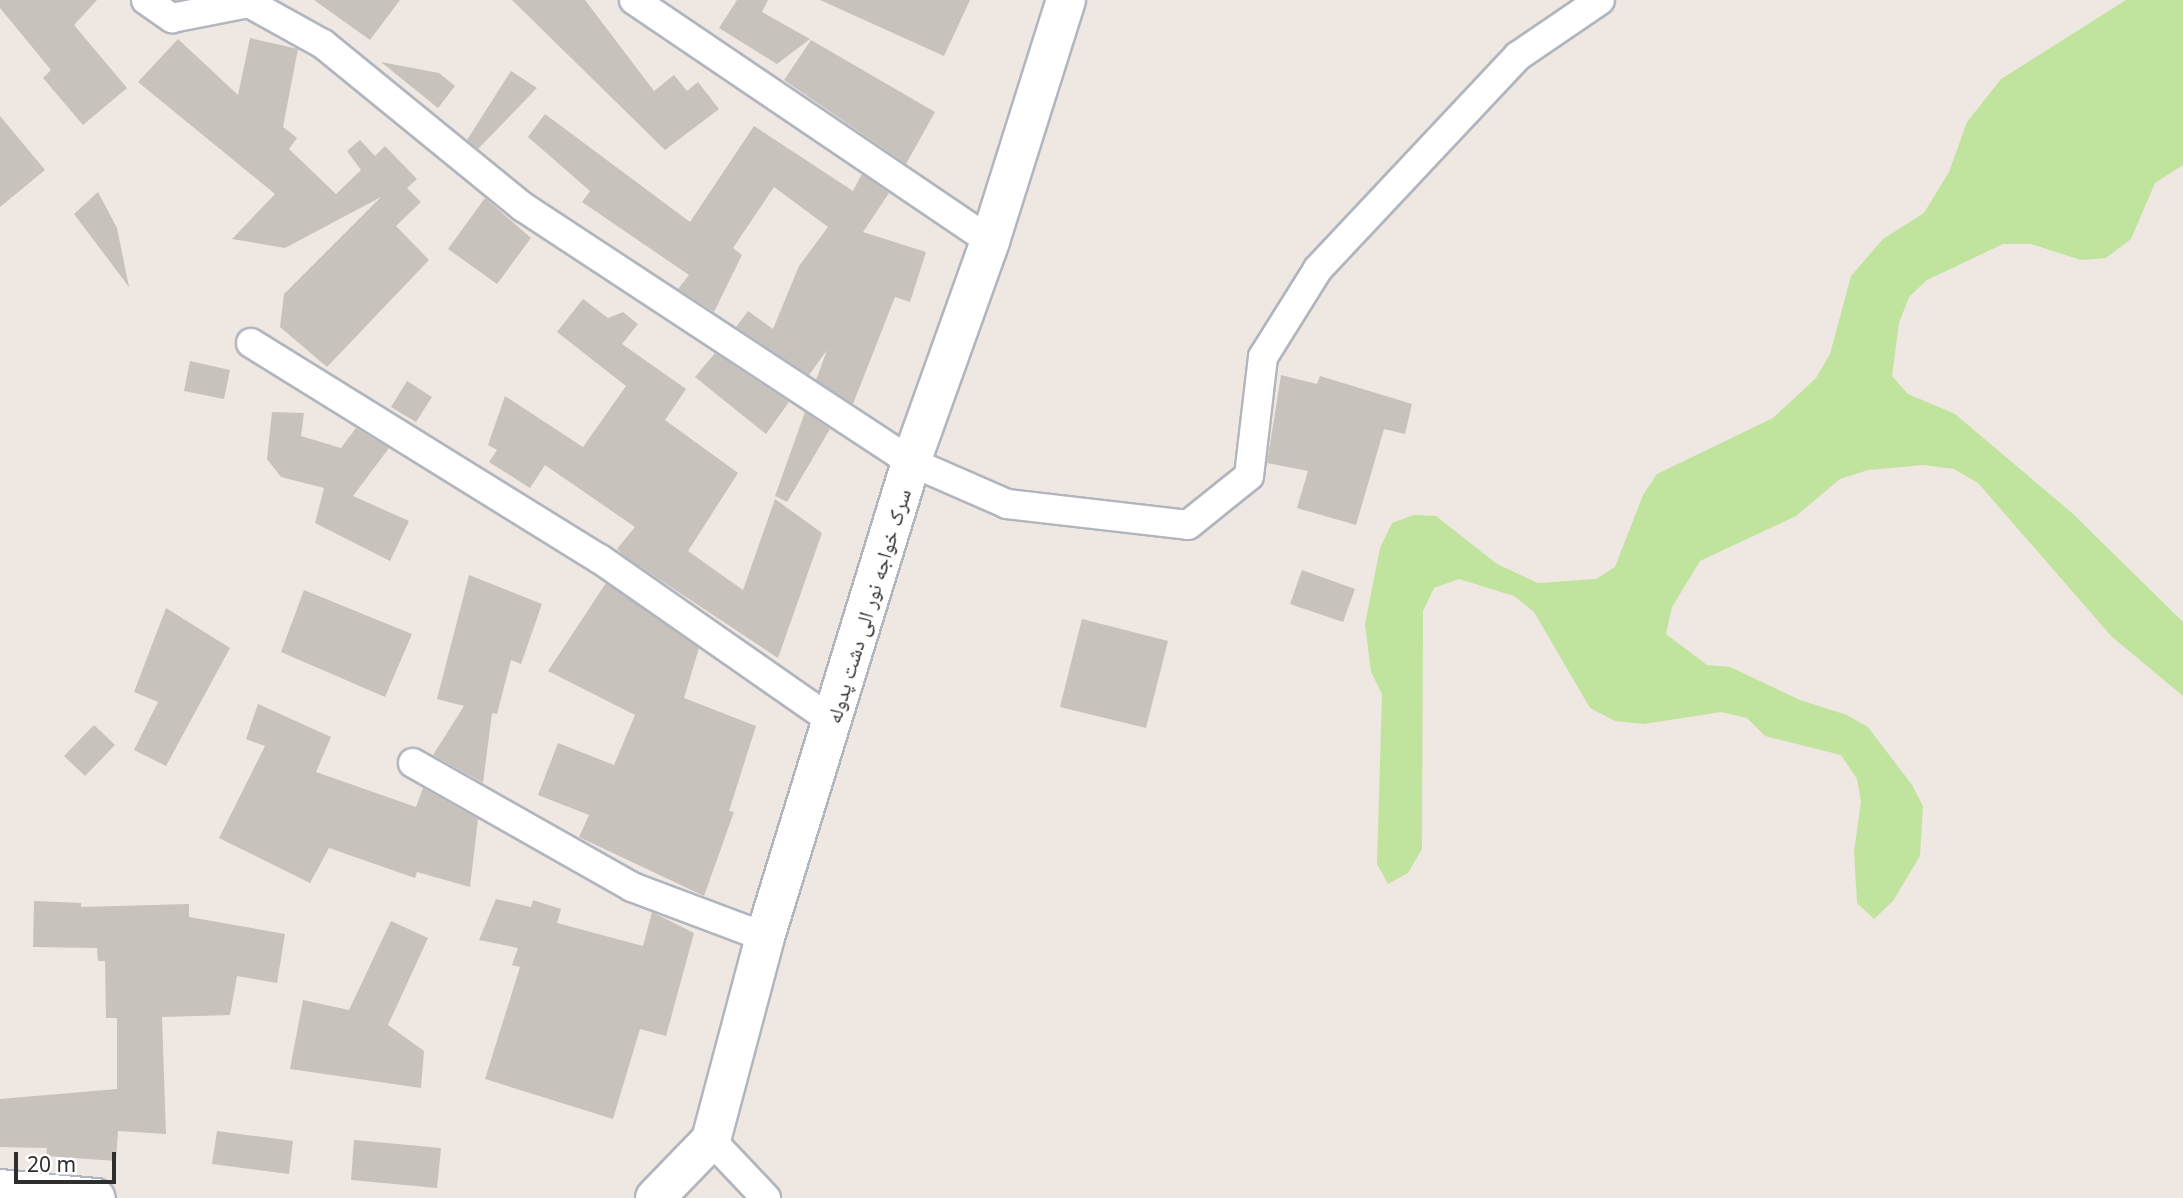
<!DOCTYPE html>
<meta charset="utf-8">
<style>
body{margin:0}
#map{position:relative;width:2183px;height:1198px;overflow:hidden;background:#efe7e1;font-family:"Noto Sans","Noto Naskh Arabic",sans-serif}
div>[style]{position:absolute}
.green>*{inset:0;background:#c0e49e}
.building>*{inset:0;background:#c8c2bc}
.roads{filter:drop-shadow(2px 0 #b1b5be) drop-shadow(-2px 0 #b1b5be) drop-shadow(0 2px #b1b5be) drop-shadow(0 -2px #b1b5be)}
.street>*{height:28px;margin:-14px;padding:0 14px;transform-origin:14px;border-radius:14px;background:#fff}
.secondary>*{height:38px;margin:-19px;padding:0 19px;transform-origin:19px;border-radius:19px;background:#fff}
span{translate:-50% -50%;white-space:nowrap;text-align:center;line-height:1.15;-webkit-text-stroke:5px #fff;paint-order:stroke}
.street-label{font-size:21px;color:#2e2e2e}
.scale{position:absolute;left:14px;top:1152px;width:102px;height:32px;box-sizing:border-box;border:4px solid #2e2e2e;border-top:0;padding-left:9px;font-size:21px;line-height:24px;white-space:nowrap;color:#2e2e2e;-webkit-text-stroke:5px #fff;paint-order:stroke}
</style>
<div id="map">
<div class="green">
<div style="clip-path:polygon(2126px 0,2183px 0,2183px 165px,2155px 183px,2131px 239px,2106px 258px,2081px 260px,2031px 244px,2003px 244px,1927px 280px,1909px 297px,1899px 323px,1892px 376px,1908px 394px,1955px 414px,2072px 513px,2183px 622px,2183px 696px,2111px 636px,1978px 483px,1954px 469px,1924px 465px,1868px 470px,1840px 479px,1796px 516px,1700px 561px,1672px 607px,1666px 634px,1707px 665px,1730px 667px,1800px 700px,1847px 715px,1868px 727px,1912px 785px,1923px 806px,1920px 856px,1893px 901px,1874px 919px,1857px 903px,1854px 852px,1861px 802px,1857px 779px,1841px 755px,1765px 736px,1747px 718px,1721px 712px,1644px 724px,1615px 721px,1590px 708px,1534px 612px,1514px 596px,1459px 579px,1434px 588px,1423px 611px,1422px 849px,1408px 873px,1388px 884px,1377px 864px,1382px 694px,1371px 672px,1365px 624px,1380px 548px,1392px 523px,1414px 515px,1436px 516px,1497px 564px,1538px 583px,1596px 579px,1615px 567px,1643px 495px,1657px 474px,1773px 418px,1816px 378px,1830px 354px,1851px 276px,1883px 239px,1924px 213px,1949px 172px,1967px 122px,2001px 79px)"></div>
</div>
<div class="building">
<div style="clip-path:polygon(0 0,97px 0,74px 25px,127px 88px,83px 125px,43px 78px,51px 70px,0 8px)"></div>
<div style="clip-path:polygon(314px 0,400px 0,370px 40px)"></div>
<div style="clip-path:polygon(512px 0,585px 0,654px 91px,674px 75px,687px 91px,698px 82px,719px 109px,665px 150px)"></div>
<div style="clip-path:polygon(737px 0,768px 0,762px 12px,810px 39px,777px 64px,719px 28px)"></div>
<div style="clip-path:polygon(820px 0,970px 0,944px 56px)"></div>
<div style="clip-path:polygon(250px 38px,298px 49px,283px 127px,297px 138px,289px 149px,336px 194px,361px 170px,347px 151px,360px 140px,375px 156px,385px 146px,417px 179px,407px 188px,421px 202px,396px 226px,429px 260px,327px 367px,280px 327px,284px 294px,381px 197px,285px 248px,232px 239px,275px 194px,138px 82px,178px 39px,238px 95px)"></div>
<div style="clip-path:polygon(811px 40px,935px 112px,906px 164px,784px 80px)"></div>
<div style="clip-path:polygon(381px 62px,439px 73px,455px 86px,438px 108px)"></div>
<div style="clip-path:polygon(511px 71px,537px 88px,478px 149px,467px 140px)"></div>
<div style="clip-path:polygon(545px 114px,690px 222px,754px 126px,853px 191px,862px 174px,889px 193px,863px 232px,926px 252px,910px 302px,895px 297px,853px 404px,816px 380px,827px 350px,809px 375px,736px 327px,748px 311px,773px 329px,799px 266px,828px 227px,774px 187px,733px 248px,742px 255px,714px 312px,678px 289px,689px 275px,582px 202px,590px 191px,528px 137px)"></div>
<div style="clip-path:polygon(0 116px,45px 170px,0 207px)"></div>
<div style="clip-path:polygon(98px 192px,117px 228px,129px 287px,74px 214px)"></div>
<div style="clip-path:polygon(485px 198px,531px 238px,497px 284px,448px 249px)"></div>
<div style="clip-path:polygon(583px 299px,608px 318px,623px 312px,638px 324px,622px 344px,686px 389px,665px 420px,738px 473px,688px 551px,743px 590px,775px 499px,822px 533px,778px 658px,624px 556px,617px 549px,635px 527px,545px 465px,530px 488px,489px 462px,497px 450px,488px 445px,505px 396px,583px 447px,626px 386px,557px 332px)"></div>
<div style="clip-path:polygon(715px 353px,789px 402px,766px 434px,695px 377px)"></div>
<div style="clip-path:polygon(190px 361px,230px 370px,224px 399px,184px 391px)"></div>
<div style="clip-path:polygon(1281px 375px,1317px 384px,1320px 376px,1412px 404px,1405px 434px,1384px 429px,1356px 525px,1297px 508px,1308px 471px,1267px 463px)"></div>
<div style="clip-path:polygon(407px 381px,432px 397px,416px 422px,391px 407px)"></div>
<div style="clip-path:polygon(272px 412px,304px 413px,301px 436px,341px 448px,356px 428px,389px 448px,353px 496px,409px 521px,390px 561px,315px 523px,324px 488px,281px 477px,267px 459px)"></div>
<div style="clip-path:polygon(805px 412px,830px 429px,787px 502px,775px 496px)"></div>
<div style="clip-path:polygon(1302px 570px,1355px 589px,1343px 622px,1290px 604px)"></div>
<div style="clip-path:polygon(469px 575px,542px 604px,521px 664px,511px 660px,497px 714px,492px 713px,483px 783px,433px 755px,464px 706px,437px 699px)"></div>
<div style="clip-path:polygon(606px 583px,699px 648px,684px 698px,756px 726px,729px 811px,734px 812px,704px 896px,579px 837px,589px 815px,538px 795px,558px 743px,614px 765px,635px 715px,548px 671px)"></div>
<div style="clip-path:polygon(304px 590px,412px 634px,385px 697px,281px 652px)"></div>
<div style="clip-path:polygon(166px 608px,230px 648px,166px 766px,134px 750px,158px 702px,134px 692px)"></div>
<div style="clip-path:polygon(1082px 619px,1168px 641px,1146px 728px,1060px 707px)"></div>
<div style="clip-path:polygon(258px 704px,331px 737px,316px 772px,416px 807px,423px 788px,478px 819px,470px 887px,417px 872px,415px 878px,329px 848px,310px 883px,219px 838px,265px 746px,246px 739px)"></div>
<div style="clip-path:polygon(94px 725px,115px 745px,85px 776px,64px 756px)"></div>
<div style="clip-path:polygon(496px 899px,531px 907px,533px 900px,561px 909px,557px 923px,643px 946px,652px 912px,694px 933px,666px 1036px,640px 1029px,613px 1119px,485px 1079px,520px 967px,512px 965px,518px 948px,479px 940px)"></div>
<div style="clip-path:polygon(34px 901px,81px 903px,81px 907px,189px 904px,189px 917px,285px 934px,277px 983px,237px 976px,230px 1015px,162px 1017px,166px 1134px,118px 1131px,116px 1161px,46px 1156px,47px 1148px,0 1147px,0 1099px,117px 1089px,117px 1018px,106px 1018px,105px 961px,98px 961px,97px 948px,33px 947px)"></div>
<div style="clip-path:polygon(391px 921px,428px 938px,388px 1025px,424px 1051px,421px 1088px,290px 1069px,303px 1000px,349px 1010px)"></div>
<div style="clip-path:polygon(217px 1131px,293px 1141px,289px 1174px,212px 1164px)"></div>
<div style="clip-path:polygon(354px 1140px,441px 1148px,437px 1188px,351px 1180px)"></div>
</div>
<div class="roads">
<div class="street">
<div style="left:146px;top:0;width:32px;rotate:35deg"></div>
<div style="left:172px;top:18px;width:78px;rotate:-11deg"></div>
<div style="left:249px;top:3px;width:85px;rotate:29deg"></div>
<div style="left:323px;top:44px;width:258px;rotate:39.2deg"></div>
<div style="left:523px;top:207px;width:464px;rotate:33.3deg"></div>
<div style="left:911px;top:462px;width:105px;rotate:23.6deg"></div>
<div style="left:1007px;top:504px;width:182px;rotate:6.6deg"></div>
<div style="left:1188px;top:525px;width:78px;rotate:-38.8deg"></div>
<div style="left:1249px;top:476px;width:120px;rotate:-83.3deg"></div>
<div style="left:1263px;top:357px;width:104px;rotate:-58deg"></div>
<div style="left:1318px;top:269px;width:292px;rotate:-46.8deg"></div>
<div style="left:1518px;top:56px;width:99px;rotate:-34.3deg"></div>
<div style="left:634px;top:0;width:430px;rotate:34.1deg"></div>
<div style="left:251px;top:343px;width:410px;rotate:31.8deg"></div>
<div style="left:600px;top:559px;width:285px;rotate:34.9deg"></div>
<div style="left:413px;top:763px;width:252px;rotate:29.5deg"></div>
<div style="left:632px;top:887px;width:142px;rotate:20.6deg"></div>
<div style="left:711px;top:1140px;width:80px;rotate:46.5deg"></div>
</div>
<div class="secondary">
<div style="left:0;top:1189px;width:96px;rotate:5.4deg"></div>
<div style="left:655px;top:1198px;width:81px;rotate:-46deg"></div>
<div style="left:711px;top:1140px;width:210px;rotate:-75.1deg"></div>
<div style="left:765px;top:937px;width:497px;rotate:-72.9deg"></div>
<div style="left:911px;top:462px;width:235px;rotate:-70.3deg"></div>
<div style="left:990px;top:241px;width:253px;rotate:-72.5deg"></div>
</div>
</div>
<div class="street-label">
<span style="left:868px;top:606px;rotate:-73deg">سرک خواجه نور الی دشت پدوله</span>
</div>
<div class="scale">20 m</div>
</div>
